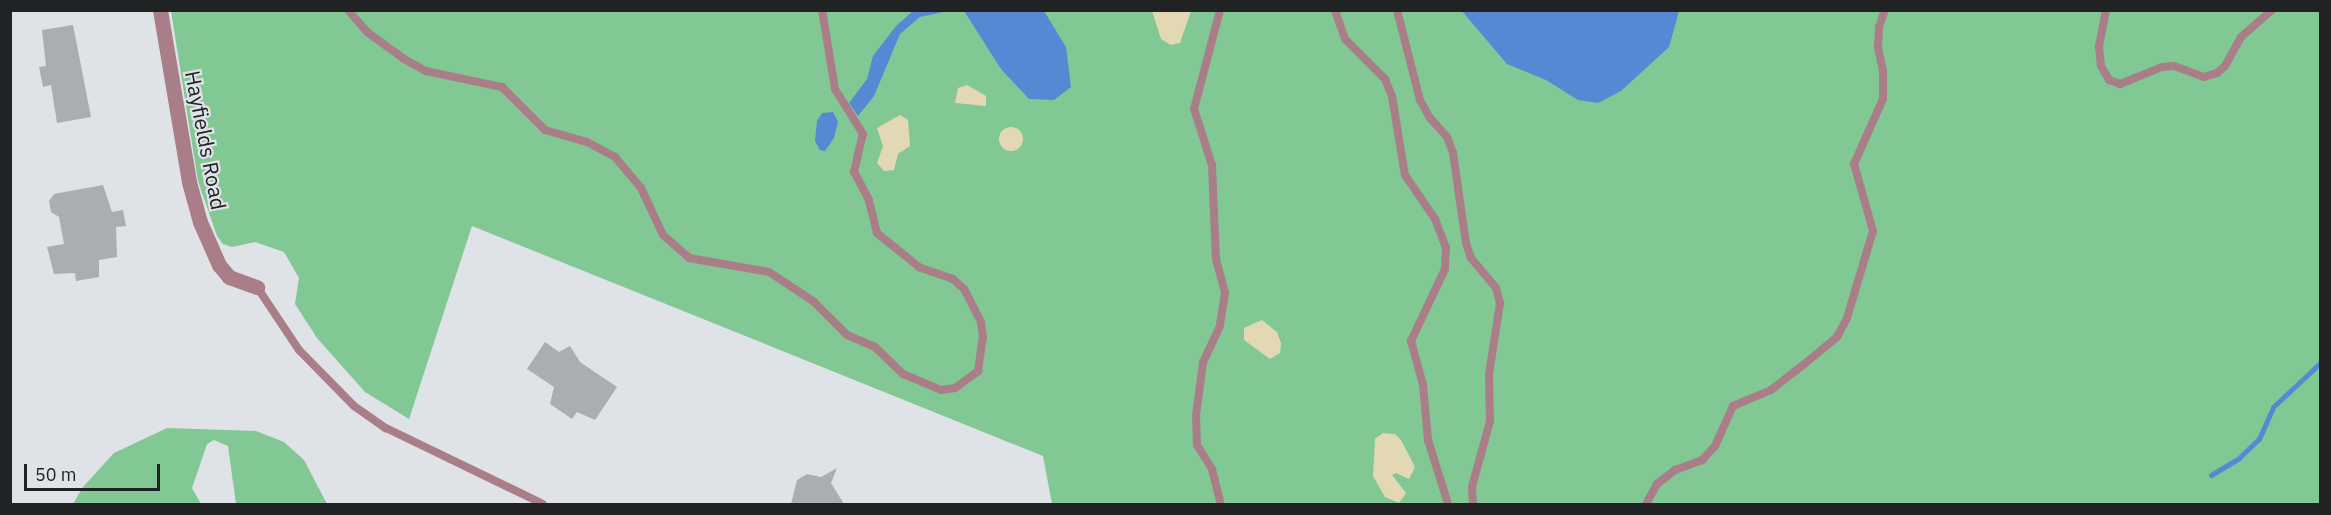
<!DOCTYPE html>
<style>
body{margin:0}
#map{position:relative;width:2331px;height:515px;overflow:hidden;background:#dfe2e6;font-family:"IBM Plex Sans",sans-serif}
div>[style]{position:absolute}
.green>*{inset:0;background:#81c895}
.sand>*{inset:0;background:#e2d8b3}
.round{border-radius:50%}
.water>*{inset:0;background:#5788d3}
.stream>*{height:5px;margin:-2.5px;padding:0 2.5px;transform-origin:2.5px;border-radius:2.5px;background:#5788d3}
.building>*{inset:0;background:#aaadb1}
.service>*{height:8px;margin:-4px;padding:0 4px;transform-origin:4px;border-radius:4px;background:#aa7e88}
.minor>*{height:15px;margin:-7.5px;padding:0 7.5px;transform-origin:7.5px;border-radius:7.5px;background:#aa7e88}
span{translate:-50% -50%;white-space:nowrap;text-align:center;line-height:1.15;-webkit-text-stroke:4.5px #dfe2e6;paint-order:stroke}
.street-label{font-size:21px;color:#212224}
.frame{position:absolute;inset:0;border:12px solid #212224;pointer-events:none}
.scale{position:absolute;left:24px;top:464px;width:136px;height:27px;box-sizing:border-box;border:3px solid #212224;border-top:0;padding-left:8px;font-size:18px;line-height:21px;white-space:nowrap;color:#212224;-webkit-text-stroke:4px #dfe2e6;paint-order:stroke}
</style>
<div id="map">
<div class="green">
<div style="clip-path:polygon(171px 11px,2320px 11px,2320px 504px,1052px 504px,1043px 456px,472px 226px,409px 419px,365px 392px,317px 338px,295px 304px,299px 278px,284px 252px,255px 242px,232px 247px,223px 244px,217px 236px,198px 181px)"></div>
<div style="clip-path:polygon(167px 428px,256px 431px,284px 442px,304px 460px,327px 504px,236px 504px,228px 446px,214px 440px,207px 444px,192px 488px,201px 504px,73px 504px,83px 487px,114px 453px)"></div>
</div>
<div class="sand">
<div style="clip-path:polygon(1152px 11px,1191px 11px,1180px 43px,1171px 45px,1161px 39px)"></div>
<div style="clip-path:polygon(967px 85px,986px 96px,986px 106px,955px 103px,958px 88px)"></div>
<div style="clip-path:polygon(900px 115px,908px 120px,910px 146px,898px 154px,894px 170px,884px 171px,877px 163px,883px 146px,877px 128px)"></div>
<div class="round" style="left:999px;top:127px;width:24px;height:24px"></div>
<div style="clip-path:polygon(1262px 320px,1277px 332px,1281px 343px,1280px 353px,1270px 359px,1244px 340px,1244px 328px)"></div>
<div style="clip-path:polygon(1383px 433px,1395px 434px,1401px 440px,1415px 467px,1409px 479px,1396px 473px,1392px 475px,1406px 493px,1399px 503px,1385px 497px,1373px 476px,1375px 439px)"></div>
</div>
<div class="water">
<div style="clip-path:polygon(914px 10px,948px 11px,920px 17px,900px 34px,874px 96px,858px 116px,849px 103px,867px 79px,873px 56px,896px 26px)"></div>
<div style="clip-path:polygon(964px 11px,1044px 11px,1066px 47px,1071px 87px,1054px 100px,1029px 99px,1001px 69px)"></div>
<div style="clip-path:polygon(1462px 11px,1679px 11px,1669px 47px,1621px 91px,1598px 103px,1578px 100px,1546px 80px,1507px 64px)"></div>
<div style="clip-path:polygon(833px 112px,838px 122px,834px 138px,825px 151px,820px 150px,815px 141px,817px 121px,822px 113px)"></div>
</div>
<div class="stream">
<div style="left:2211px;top:475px;width:33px;rotate:-31deg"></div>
<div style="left:2239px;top:458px;width:28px;rotate:-44deg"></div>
<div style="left:2259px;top:439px;width:35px;rotate:-66deg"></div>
<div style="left:2273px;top:407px;width:64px;rotate:-43.1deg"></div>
</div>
<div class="building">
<div style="clip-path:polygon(73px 25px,91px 117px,57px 123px,51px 85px,43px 87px,39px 67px,46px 66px,42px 30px)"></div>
<div style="clip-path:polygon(103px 185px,112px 212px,123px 210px,126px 226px,116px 227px,117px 257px,99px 260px,99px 277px,76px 281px,75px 273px,54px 274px,47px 247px,64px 244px,59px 217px,51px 212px,49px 201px,54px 194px)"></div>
<div style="clip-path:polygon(545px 342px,559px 352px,570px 346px,580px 362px,617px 387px,595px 420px,577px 412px,572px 419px,550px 404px,554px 387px,527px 369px)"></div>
<div style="clip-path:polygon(837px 468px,831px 483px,844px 504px,791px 504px,797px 480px,807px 474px,821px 477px)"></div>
</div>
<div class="service">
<div style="left:348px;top:10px;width:29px;rotate:49deg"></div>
<div style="left:367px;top:32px;width:46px;rotate:36.1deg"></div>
<div style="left:404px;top:59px;width:25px;rotate:29deg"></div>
<div style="left:426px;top:71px;width:78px;rotate:11.9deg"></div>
<div style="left:502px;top:87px;width:61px;rotate:45deg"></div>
<div style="left:545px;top:130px;width:44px;rotate:15.9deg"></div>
<div style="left:587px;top:142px;width:32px;rotate:28deg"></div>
<div style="left:615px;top:157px;width:40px;rotate:50deg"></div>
<div style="left:641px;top:188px;width:52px;rotate:64.9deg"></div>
<div style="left:663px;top:235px;width:35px;rotate:41deg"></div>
<div style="left:689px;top:258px;width:81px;rotate:9.9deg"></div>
<div style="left:769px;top:272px;width:53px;rotate:33.4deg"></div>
<div style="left:813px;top:301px;width:48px;rotate:45deg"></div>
<div style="left:847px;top:335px;width:30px;rotate:23deg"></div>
<div style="left:875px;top:347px;width:39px;rotate:44deg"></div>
<div style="left:903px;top:374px;width:41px;rotate:22.8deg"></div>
<div style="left:941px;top:390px;width:14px;rotate:-8deg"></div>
<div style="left:955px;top:388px;width:29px;rotate:-36deg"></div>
<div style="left:978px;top:371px;width:34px;rotate:-82deg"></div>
<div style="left:983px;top:337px;width:15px;rotate:-98deg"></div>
<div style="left:981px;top:322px;width:37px;rotate:-117deg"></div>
<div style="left:964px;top:289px;width:15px;rotate:-138deg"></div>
<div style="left:953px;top:279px;width:36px;rotate:-161deg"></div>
<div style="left:919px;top:267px;width:54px;rotate:-141deg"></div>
<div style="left:877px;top:233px;width:34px;rotate:-104deg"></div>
<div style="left:869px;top:200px;width:32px;rotate:-118deg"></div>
<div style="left:854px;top:172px;width:39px;rotate:-77deg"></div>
<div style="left:863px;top:134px;width:53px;rotate:-121.9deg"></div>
<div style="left:835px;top:89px;width:80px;rotate:-99.3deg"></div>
<div style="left:1220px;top:10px;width:102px;rotate:104.7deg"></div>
<div style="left:1194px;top:109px;width:59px;rotate:72.2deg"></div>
<div style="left:1212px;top:165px;width:94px;rotate:87.6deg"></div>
<div style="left:1216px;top:259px;width:35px;rotate:75deg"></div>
<div style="left:1225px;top:293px;width:33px;rotate:99deg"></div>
<div style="left:1220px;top:326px;width:40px;rotate:115deg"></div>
<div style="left:1203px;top:362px;width:54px;rotate:97.4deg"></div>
<div style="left:1196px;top:416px;width:29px;rotate:88deg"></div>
<div style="left:1197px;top:445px;width:28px;rotate:58deg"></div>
<div style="left:1212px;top:469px;width:36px;rotate:76deg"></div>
<div style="left:1335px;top:10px;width:31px;rotate:71deg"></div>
<div style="left:1345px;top:39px;width:57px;rotate:45deg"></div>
<div style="left:1385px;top:79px;width:18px;rotate:68deg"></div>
<div style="left:1392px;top:96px;width:80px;rotate:80.7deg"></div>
<div style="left:1405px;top:175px;width:53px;rotate:55.7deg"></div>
<div style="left:1435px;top:219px;width:31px;rotate:69deg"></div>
<div style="left:1446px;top:248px;width:21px;rotate:93deg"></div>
<div style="left:1445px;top:269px;width:80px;rotate:115.3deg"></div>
<div style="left:1411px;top:341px;width:46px;rotate:74.7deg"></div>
<div style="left:1423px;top:385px;width:55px;rotate:84.8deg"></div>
<div style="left:1428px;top:440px;width:67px;rotate:72.6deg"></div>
<div style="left:1397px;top:10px;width:93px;rotate:75.7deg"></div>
<div style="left:1420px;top:100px;width:21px;rotate:61deg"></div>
<div style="left:1430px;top:118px;width:25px;rotate:48deg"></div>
<div style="left:1447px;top:137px;width:17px;rotate:69deg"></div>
<div style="left:1453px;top:153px;width:91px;rotate:81.8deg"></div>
<div style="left:1466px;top:243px;width:16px;rotate:72deg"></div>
<div style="left:1471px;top:258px;width:39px;rotate:50deg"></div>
<div style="left:1496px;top:288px;width:16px;rotate:75deg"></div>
<div style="left:1500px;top:303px;width:72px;rotate:98.8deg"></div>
<div style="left:1489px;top:374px;width:47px;rotate:88.8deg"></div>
<div style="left:1490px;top:421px;width:68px;rotate:105.3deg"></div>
<div style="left:1472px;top:487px;width:17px;rotate:87deg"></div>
<div style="left:2106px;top:10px;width:38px;rotate:101deg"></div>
<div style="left:2099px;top:47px;width:19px;rotate:84deg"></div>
<div style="left:2101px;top:66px;width:16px;rotate:60deg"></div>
<div style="left:2109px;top:80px;width:12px;rotate:20deg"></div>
<div style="left:2120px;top:84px;width:45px;rotate:-22deg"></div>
<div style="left:2162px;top:67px;width:12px;rotate:-5deg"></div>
<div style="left:2174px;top:66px;width:32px;rotate:20deg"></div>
<div style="left:2204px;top:77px;width:14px;rotate:-17deg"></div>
<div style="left:2217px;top:73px;width:11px;rotate:-41deg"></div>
<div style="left:2225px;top:66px;width:33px;rotate:-61deg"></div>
<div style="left:2241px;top:37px;width:41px;rotate:-41.1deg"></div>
<div style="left:257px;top:287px;width:76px;rotate:56.3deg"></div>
<div style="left:299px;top:350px;width:78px;rotate:45.5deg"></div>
<div style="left:354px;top:406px;width:39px;rotate:35deg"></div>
<div style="left:386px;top:428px;width:174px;rotate:25.8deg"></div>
<div style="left:1646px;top:504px;width:23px;rotate:-61deg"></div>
<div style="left:1657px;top:484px;width:23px;rotate:-38deg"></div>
<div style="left:1675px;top:470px;width:29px;rotate:-20deg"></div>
<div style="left:1702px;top:460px;width:19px;rotate:-47deg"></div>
<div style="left:1715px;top:446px;width:44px;rotate:-65.8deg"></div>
<div style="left:1733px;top:406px;width:41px;rotate:-22.8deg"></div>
<div style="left:1771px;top:390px;width:39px;rotate:-38deg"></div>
<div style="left:1802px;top:366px;width:45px;rotate:-39.6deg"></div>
<div style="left:1837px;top:337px;width:21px;rotate:-62deg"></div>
<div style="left:1847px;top:318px;width:91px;rotate:-73.4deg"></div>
<div style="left:1873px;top:231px;width:70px;rotate:-105.8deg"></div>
<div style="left:1854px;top:164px;width:71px;rotate:-66deg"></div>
<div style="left:1883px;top:99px;width:28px;rotate:-90deg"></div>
<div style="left:1883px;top:71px;width:25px;rotate:-102deg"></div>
<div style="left:1878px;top:47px;width:20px;rotate:-87deg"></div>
<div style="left:1879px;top:27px;width:18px;rotate:-71deg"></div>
</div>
<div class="minor">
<div style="left:160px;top:10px;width:174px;rotate:80.4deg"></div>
<div style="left:189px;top:182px;width:41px;rotate:74.6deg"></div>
<div style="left:200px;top:222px;width:47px;rotate:66.2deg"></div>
<div style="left:219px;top:265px;width:16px;rotate:50deg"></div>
<div style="left:229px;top:277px;width:30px;rotate:20deg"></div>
</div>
<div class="street-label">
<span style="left:206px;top:140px;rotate:79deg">Hayfields Road</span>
</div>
<div class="frame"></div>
<div class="scale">50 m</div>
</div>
